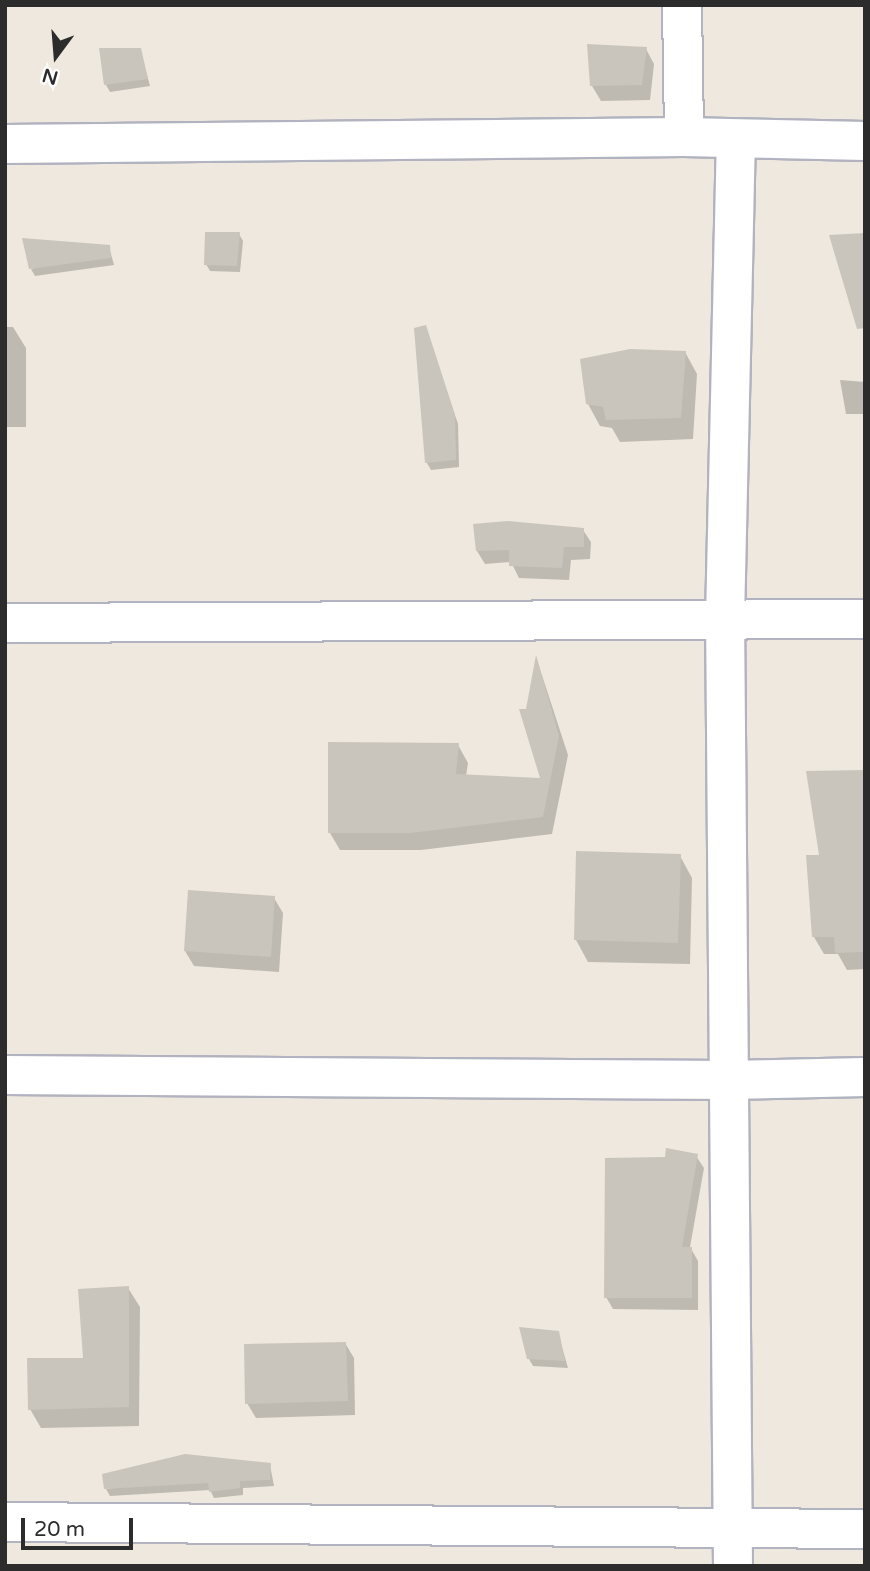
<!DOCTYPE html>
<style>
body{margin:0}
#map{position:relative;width:870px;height:1571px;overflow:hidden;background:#eee8de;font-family:"Varela Round",sans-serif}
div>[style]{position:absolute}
.shadow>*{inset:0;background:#0003}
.building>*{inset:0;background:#c9c5bd}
.roads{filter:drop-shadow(2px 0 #b2b3c0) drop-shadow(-2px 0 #b2b3c0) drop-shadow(0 2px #b2b3c0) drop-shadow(0 -2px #b2b3c0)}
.minor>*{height:38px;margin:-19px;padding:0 19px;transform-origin:19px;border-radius:19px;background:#fff}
span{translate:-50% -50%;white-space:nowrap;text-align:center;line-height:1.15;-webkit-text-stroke:5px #fff;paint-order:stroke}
.frame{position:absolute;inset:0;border:7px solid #2c2c2c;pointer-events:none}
.north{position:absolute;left:21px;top:21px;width:70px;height:70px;-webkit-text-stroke:5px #fff;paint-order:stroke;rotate:196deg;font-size:19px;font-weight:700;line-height:28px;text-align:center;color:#2c2c2c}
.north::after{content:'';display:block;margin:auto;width:24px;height:32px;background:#2c2c2c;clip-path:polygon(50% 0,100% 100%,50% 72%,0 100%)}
.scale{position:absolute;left:21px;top:1518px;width:112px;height:32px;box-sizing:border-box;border:4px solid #2c2c2c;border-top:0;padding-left:9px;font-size:21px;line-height:24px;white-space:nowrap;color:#2c2c2c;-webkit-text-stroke:5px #fff;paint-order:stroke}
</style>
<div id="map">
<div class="shadow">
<div style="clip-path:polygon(646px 49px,654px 64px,650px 100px,601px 101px,592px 86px)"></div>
<div style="clip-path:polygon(140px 50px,150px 86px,110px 92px,106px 85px)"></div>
<div style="clip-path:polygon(239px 234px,243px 241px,240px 272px,210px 271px,206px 264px)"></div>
<div style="clip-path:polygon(109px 247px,114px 265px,35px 276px,31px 269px)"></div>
<div style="clip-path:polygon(5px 327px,13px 327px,26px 348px,26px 427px,5px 427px)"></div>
<div style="clip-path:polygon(425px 327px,458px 424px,459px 467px,431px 470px,427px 463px)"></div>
<div style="clip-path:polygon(685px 352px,697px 374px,693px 439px,620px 442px,612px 428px,600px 426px,588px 404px)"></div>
<div style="clip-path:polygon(840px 380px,865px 382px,865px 414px,846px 414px)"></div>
<div style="clip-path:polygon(583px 530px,591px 542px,590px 559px,571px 560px,569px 580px,519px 578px,511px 562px,485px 564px,477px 551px)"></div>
<div style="clip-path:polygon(537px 660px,568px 755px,552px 834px,421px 850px,340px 850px,330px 833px,458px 745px,468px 763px,466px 776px,543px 780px,528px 711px)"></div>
<div style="clip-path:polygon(865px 772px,865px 969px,847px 970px,838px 954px,824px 954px,814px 937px,821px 857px)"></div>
<div style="clip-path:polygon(680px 856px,692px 878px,690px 964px,588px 962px,576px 940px)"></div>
<div style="clip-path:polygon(274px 898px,283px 913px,279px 972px,194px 966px,185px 951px)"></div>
<div style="clip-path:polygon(696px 1156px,704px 1168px,690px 1247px,698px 1261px,698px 1310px,613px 1309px,606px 1297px)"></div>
<div style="clip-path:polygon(128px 1288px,140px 1307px,139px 1426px,41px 1428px,30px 1409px,85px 1360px)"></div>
<div style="clip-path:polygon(558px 1333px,568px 1368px,533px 1366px,529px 1359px)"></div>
<div style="clip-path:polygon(345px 1343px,354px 1358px,355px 1415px,256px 1418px,247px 1403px)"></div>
<div style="clip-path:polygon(270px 1465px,274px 1486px,243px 1488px,243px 1495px,214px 1498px,210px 1490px,110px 1496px,106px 1489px)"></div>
</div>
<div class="building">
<div style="clip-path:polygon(587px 44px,647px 47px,642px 85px,590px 86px)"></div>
<div style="clip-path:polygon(99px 48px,141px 48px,148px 79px,104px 85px)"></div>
<div style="clip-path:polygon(205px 232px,240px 232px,237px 266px,204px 265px)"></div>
<div style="clip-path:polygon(865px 233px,865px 328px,857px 329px,829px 235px)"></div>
<div style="clip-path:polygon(22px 238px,110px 245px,111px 258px,29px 269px)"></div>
<div style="clip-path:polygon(426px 325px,455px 415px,456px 460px,425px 463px,414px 328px)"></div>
<div style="clip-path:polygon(630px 349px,686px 351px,681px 418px,606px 420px,603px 407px,586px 404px,580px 359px)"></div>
<div style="clip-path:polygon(507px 521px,584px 528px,584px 547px,564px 547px,562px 568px,509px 566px,509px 550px,476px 551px,473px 524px)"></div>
<div style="clip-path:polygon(536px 655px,559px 736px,543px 817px,410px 833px,328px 833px,328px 742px,459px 743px,456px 774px,540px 778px,519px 709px,526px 709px)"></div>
<div style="clip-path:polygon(865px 770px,865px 952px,835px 953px,834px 937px,812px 937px,806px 855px,819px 855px,806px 771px)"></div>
<div style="clip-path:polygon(576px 851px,681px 854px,678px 943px,574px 940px)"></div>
<div style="clip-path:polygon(188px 890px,275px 896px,271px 957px,184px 951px)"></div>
<div style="clip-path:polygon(666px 1148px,698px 1154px,682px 1247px,692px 1247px,692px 1298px,604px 1298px,605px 1158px,665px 1157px)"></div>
<div style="clip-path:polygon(129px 1286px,129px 1407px,28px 1410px,27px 1358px,83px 1358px,78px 1289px)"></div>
<div style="clip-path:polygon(519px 1327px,559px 1331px,565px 1361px,527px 1359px)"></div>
<div style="clip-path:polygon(346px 1342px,348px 1401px,245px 1404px,244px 1344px)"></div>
<div style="clip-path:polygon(185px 1454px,271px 1463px,270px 1480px,240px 1481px,240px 1488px,209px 1492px,208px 1483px,104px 1489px,102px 1474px)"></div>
</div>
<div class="roads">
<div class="minor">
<div style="left:682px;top:5px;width:132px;rotate:89.1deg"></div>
<div style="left:5px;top:144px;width:679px;rotate:-0.59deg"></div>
<div style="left:684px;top:137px;width:181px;rotate:1.3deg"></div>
<div style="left:5px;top:623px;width:860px;rotate:-0.27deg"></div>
<div style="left:5px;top:1075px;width:725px;rotate:0.4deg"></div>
<div style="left:730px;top:1080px;width:135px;rotate:-1.3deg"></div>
<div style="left:5px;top:1522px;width:860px;rotate:0.47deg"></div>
<div style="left:733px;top:1566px;width:946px;rotate:-90.48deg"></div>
<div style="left:725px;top:620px;width:481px;rotate:-88.7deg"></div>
</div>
</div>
<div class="frame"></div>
<div class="north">N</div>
<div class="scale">20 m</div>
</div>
